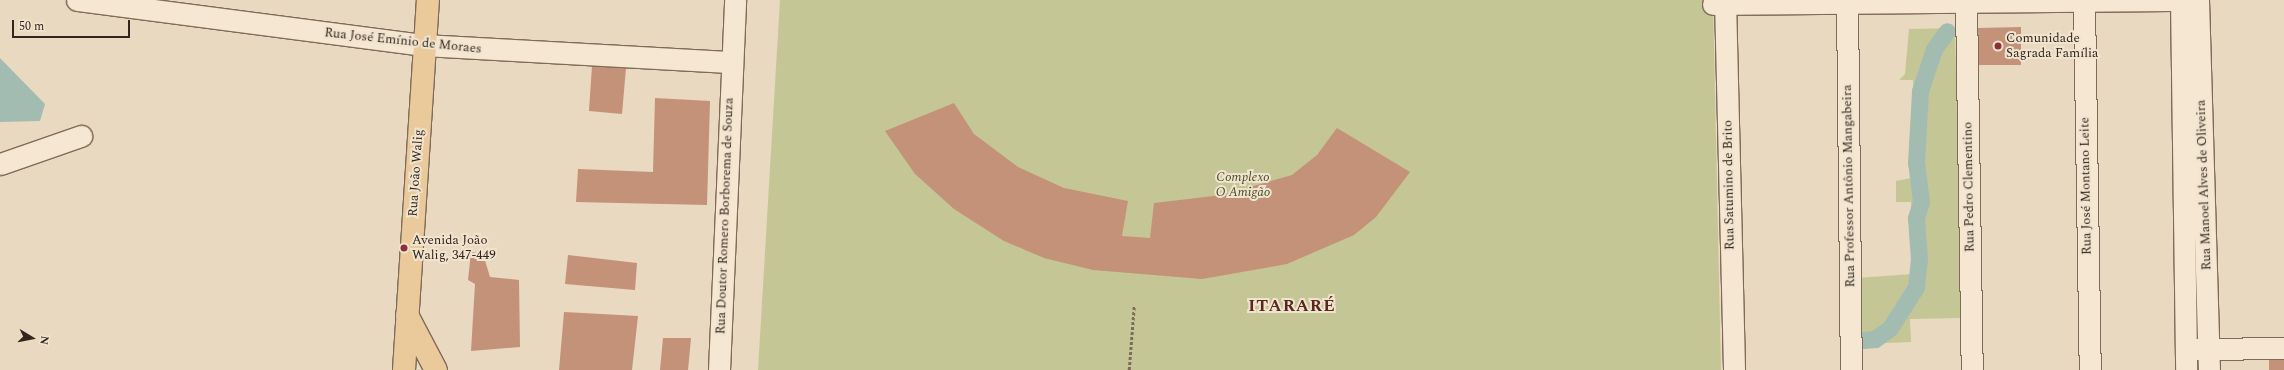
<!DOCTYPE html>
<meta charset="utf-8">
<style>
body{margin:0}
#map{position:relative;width:2284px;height:370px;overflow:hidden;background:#e9d9c0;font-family:Spectral,serif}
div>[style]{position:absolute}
.green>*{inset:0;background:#c5c696}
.water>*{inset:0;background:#a3bcb2}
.canal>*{height:17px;margin:-8.5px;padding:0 8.5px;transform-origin:8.5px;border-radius:8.5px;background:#a3bcb2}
.building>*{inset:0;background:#c49179}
.path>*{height:2.5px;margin-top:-1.25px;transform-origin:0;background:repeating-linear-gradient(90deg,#806b5a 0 3px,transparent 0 5px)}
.roads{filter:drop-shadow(1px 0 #806b5a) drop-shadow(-1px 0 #806b5a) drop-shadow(0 1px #806b5a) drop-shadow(0 -1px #806b5a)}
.minor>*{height:21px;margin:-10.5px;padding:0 10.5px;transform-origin:10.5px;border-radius:10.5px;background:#f5e7d2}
.major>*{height:22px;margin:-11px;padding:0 11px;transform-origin:11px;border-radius:11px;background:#eac99b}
.dots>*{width:11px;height:11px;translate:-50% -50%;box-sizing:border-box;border:2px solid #f1e4cf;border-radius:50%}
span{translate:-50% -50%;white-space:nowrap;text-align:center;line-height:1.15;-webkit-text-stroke:4px #f1e4cf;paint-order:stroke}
.poi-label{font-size:13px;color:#31251d}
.left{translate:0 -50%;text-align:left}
.street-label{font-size:13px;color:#31251d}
.park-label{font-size:13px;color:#464c25;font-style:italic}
.district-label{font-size:17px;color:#5a2720;font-weight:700;letter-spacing:1px}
.north{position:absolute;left:12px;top:318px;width:40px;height:40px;-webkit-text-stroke:3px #f1e4cf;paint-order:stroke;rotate:100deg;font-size:11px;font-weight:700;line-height:16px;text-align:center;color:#31251d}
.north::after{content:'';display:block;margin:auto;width:14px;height:18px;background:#31251d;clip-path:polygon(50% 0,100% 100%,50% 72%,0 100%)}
.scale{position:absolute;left:12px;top:20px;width:118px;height:18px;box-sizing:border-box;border:2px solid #31251d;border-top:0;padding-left:5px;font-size:12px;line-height:14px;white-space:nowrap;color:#31251d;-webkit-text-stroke:3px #f1e4cf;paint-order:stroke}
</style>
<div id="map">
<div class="green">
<div style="clip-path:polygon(780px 0,1713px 0,1721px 370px,758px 370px)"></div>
<div style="clip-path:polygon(1955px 28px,1962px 318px,1910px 319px,1911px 342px,1858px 344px,1857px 278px,1912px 274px,1911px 202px,1896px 202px,1896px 181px,1911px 178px,1909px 141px,1916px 138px,1913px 80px,1899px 80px,1905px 74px,1909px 29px)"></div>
</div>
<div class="water">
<div style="clip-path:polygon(0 58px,45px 104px,40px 121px,0 122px)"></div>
</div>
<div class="canal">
<div style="left:1864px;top:340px;width:11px;rotate:-5deg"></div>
<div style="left:1875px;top:339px;width:19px;rotate:-36deg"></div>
<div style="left:1890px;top:328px;width:49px;rotate:-57.6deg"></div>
<div style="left:1916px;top:287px;width:28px;rotate:-84deg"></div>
<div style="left:1919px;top:259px;width:41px;rotate:-94.2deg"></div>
<div style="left:1916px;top:218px;width:17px;rotate:-73deg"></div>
<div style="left:1921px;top:202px;width:39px;rotate:-97deg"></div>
<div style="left:1916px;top:163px;width:72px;rotate:-86.8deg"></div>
<div style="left:1920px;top:91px;width:44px;rotate:-71.6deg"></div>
<div style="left:1934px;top:49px;width:22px;rotate:-54deg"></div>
</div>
<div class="building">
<div style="clip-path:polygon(2021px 27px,2021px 65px,1979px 65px,1978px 28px)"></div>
<div style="clip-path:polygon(592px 66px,626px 68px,622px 114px,589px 111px)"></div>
<div style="clip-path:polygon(655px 98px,710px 101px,707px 205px,576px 202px,578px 169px,653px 172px)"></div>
<div style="clip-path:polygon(954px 103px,974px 134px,1018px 167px,1064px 188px,1128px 201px,1122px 236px,1150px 238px,1154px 203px,1222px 195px,1292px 175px,1317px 155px,1337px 128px,1410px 172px,1376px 217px,1354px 235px,1287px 264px,1202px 279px,1093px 270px,1044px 258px,1004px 241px,954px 209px,915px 174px,885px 131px)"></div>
<div style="clip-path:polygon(471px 252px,483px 254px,490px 277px,519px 280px,520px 347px,471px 351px,475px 284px,468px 280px)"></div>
<div style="clip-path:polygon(568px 255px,637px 263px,635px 290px,565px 284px)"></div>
<div style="clip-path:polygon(564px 312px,638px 316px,632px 370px,559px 370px)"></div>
<div style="clip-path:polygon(663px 338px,691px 338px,688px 370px,660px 370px)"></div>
<div style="clip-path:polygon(2269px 360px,2284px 360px,2284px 370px,2269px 370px)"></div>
</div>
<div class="path">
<div style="left:1129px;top:370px;width:64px;rotate:-85.5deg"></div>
</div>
<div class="roads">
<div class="minor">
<div style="left:77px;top:0;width:351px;rotate:7.4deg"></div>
<div style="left:425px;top:45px;width:307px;rotate:3.2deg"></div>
<div style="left:1725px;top:0;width:370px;rotate:88.6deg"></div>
<div style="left:2181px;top:0;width:370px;rotate:89.2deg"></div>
<div style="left:2198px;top:0;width:370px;rotate:88.3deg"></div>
<div style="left:1847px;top:1px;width:369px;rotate:89.4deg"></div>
<div style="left:1966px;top:3px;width:367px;rotate:89.1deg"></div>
<div style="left:2084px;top:3px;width:367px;rotate:89.1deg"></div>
<div style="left:1713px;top:4px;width:478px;rotate:-0.5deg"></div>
<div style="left:0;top:164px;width:86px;rotate:-19.1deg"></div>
<div style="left:2195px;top:349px;width:89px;rotate:-0.6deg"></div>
<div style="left:719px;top:370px;width:370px;rotate:-87.5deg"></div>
</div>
<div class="major">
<div style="left:407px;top:315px;width:62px;rotate:62.2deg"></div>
<div style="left:404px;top:370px;width:371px;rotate:-86.3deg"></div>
</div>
</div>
<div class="dots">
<div style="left:1998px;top:46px;background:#8a3039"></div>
<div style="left:404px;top:248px;background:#8a3039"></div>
</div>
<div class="poi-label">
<span class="left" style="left:2006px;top:46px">Comunidade<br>Sagrada Família</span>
<span class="left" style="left:412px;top:248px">Avenida João<br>Walig, 347-449</span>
</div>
<div class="street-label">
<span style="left:403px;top:41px;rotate:6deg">Rua José Emínio de Moraes</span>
<span style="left:416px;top:173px;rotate:-86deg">Rua João Walig</span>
<span style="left:1729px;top:185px;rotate:-91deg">Rua Satumino de Brito</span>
<span style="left:2204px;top:185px;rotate:-92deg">Rua Manoel Alves de Oliveira</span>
<span style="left:1849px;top:186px;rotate:-91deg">Rua Professor Antônio Mangabeira</span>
<span style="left:2086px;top:186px;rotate:-91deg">Rua José Montano Leite</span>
<span style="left:1969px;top:187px;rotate:-91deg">Rua Pedro Clementino</span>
<span style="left:725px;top:216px;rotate:-88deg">Rua Doutor Romero Borborema de Souza</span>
</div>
<div class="park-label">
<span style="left:1243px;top:185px">Complexo<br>O Amigão</span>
</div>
<div class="district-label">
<span style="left:1292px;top:307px">ITARARÉ</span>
</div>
<div class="north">N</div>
<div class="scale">50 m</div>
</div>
